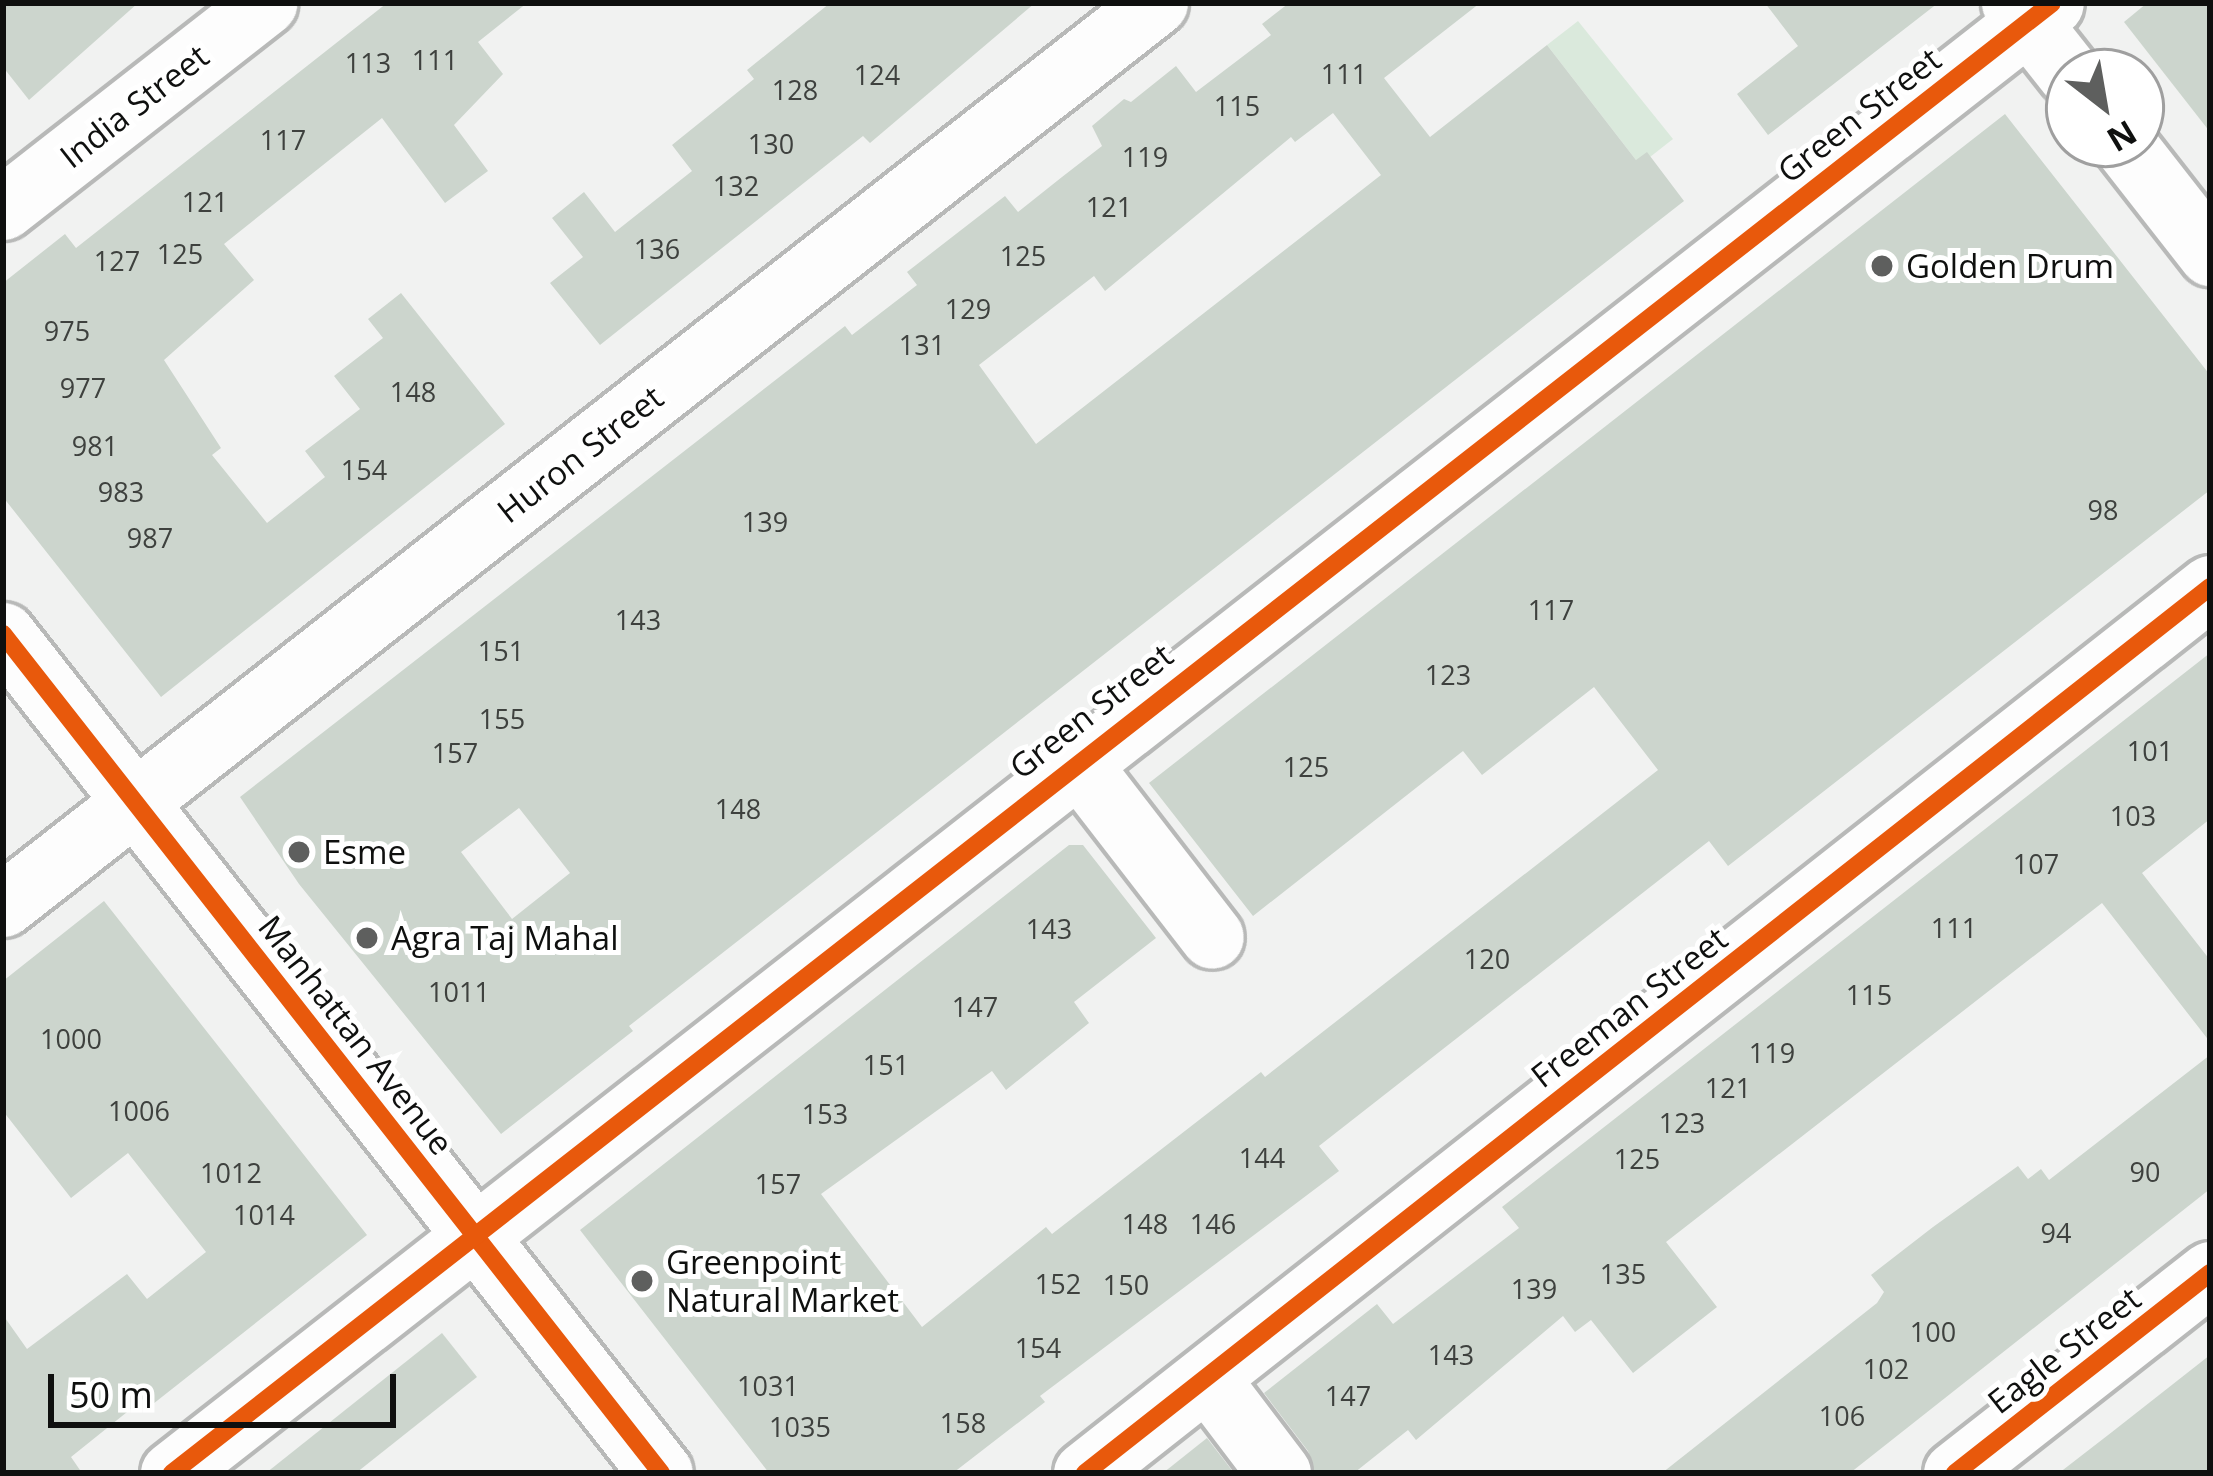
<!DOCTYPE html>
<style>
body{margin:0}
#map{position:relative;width:2213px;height:1476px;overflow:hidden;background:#f1f2f1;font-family:"Open Sans",sans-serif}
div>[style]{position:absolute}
.green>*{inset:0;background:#dae9dc}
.building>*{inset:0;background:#ccd5cd}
.roads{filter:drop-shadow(3px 0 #b8b9b8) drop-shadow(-3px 0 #b8b9b8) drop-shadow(0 3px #b8b9b8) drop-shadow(0 -3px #b8b9b8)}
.minor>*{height:63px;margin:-31.5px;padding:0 31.5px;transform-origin:31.5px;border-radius:31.5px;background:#fdfdfd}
.cycleway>*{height:18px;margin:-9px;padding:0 9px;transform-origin:9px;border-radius:9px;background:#e8590c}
.dots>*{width:33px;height:33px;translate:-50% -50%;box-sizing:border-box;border:6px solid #fff;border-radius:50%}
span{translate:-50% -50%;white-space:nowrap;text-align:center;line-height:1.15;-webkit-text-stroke:10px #fff;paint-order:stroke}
.number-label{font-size:27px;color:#3e413e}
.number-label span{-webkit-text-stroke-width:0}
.street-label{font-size:33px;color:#0f100f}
.poi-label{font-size:33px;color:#0f100f}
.left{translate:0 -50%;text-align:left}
.frame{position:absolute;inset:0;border:6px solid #0f100f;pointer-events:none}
.north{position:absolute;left:2045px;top:48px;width:120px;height:120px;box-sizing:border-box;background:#fff;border:3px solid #9f9f9f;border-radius:50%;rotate:149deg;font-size:33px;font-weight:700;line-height:48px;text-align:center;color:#0f100f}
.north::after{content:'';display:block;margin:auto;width:42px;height:54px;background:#5e5f5e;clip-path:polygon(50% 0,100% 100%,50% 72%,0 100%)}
.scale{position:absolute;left:48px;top:1374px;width:348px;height:54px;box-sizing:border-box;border:6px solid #0f100f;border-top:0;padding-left:15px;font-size:36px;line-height:42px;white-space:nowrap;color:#0f100f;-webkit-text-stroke:9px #fff;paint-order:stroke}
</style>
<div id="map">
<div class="green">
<div style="clip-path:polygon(1578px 21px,1673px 139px,1650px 157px,1636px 160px,1547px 45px)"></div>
</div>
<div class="building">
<div style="clip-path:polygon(3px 3px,138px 3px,29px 100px,3px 67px)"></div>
<div style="clip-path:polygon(387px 3px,527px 3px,478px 42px,503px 74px,454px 125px,488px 171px,445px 203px,382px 118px,224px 244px,254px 280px,164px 360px,221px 448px,212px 455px,267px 523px,325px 477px,305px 451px,360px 409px,334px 376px,383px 338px,368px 319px,401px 293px,505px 424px,161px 697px,3px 497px,3px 283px,65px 234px,76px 248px)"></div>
<div style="clip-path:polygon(830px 3px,1035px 3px,870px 143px,863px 136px,600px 345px,550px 283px,583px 257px,552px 218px,584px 192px,615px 232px,692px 171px,672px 145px,754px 79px,747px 70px)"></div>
<div style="clip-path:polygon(evenodd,1289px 3px,1480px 3px,1384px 78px,1430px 137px,1547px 45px,1636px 160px,1647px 152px,1684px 201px,629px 1026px,633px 1031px,501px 1134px,299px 884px,240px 797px,845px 326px,852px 335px,917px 285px,907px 272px,1005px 196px,1018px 212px,1062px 177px,1102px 146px,1092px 126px,1124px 99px,1131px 102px,1176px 66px,1196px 92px,1271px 35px,1262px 24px,1289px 3px,1333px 113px,1381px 175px,1036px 444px,979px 365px,1094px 276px,1105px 291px,1291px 137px,1295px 142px,1333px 113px,1289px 3px,519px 808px,570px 873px,512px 919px,461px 852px,519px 808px)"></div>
<div style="clip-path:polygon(1765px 3px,1938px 3px,1768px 135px,1737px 94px,1798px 46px)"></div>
<div style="clip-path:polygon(2147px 3px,2210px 3px,2210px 132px,2124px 22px)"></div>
<div style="clip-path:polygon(2005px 114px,2210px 375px,2210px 490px,1728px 866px,1709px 841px,1319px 1146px,1339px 1171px,1040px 1396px,1045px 1402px,953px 1473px,769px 1473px,580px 1230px,1069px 845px,1083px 845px,1156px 938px,1074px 1002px,1089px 1023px,1006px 1090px,992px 1071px,821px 1194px,922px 1327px,1046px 1227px,1052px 1234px,1261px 1072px,1265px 1077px,1658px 770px,1594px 687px,1482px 775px,1463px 751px,1253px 916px,1149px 783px)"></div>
<div style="clip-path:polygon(2210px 653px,2210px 819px,2142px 873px,2210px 960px,2210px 1042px,2102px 903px,1666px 1242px,1717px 1307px,1633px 1373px,1591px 1320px,1575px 1332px,1563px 1316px,1416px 1440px,1408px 1430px,1354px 1473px,1314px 1473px,1308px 1451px,1264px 1393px,1377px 1304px,1393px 1324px,1519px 1228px,1502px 1207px)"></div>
<div style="clip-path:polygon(104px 901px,367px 1235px,153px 1404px,147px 1396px,71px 1457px,82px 1473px,3px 1473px,3px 1315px,27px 1349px,127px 1274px,147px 1299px,206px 1252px,128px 1153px,71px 1198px,3px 1111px,3px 981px)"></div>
<div style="clip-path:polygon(2210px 1055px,2210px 1189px,1850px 1473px,1662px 1473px,1877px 1303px,1884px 1292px,1871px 1275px,1933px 1227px,2018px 1166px,2028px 1179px,2041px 1169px,2049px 1180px)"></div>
<div style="clip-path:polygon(442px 1333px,477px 1377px,356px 1473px,266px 1473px)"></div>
<div style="clip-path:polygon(2210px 1355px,2210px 1473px,2059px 1473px,2112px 1432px)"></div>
<div style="clip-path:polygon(1207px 1438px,1234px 1473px,1163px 1473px)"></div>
</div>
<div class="roads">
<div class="minor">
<div style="left:2013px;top:3px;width:90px;rotate:51.7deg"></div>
<div style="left:2124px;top:144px;width:140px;rotate:52deg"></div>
<div style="left:3px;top:208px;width:333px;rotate:-38deg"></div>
<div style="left:3px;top:634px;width:1066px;rotate:51.89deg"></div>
<div style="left:1076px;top:761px;width:222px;rotate:52.3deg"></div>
<div style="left:3px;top:905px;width:1464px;rotate:-38.04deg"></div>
<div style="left:1207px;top:1378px;width:119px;rotate:52.8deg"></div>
<div style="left:172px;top:1473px;width:2386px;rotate:-38.02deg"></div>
<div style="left:1085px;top:1473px;width:1432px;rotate:-38.22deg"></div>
<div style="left:1955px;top:1473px;width:324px;rotate:-38.1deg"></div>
</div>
</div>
<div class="cycleway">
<div style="left:3px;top:634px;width:1066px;rotate:51.89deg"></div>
<div style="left:172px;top:1473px;width:2386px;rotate:-38.02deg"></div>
<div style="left:1085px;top:1473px;width:1432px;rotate:-38.22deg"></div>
<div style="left:1955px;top:1473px;width:324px;rotate:-38.1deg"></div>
</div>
<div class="dots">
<div style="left:1882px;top:266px;background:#5e5f5e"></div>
<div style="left:299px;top:852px;background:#5e5f5e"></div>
<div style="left:367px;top:938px;background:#5e5f5e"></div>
<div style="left:642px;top:1281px;background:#5e5f5e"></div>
</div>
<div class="number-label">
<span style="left:435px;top:60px">111</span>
<span style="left:368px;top:63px">113</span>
<span style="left:1344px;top:74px">111</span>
<span style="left:877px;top:75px">124</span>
<span style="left:795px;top:90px">128</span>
<span style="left:1237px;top:106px">115</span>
<span style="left:283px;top:140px">117</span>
<span style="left:771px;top:144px">130</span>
<span style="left:1145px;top:157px">119</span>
<span style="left:736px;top:186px">132</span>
<span style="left:205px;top:202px">121</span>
<span style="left:1109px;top:207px">121</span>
<span style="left:657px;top:249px">136</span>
<span style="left:180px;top:254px">125</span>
<span style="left:1023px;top:256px">125</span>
<span style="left:117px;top:261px">127</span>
<span style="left:968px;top:309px">129</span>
<span style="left:67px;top:331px">975</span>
<span style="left:922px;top:345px">131</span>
<span style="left:83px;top:388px">977</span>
<span style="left:413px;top:392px">148</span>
<span style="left:95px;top:446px">981</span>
<span style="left:364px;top:470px">154</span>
<span style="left:121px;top:492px">983</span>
<span style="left:2103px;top:510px">98</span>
<span style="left:765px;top:522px">139</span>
<span style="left:150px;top:538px">987</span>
<span style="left:1551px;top:610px">117</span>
<span style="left:638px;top:620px">143</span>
<span style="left:501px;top:651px">151</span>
<span style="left:1448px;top:675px">123</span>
<span style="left:502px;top:719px">155</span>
<span style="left:2150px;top:751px">101</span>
<span style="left:455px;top:753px">157</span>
<span style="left:1306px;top:767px">125</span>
<span style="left:738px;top:809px">148</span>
<span style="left:2133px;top:816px">103</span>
<span style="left:2036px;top:864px">107</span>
<span style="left:1954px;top:928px">111</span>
<span style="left:1049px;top:929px">143</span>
<span style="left:1487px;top:959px">120</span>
<span style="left:459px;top:992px">1011</span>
<span style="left:1869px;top:995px">115</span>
<span style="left:975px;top:1007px">147</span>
<span style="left:71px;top:1039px">1000</span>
<span style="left:1772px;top:1053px">119</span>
<span style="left:886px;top:1065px">151</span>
<span style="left:1728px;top:1088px">121</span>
<span style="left:139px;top:1111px">1006</span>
<span style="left:825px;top:1114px">153</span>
<span style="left:1682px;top:1123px">123</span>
<span style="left:1262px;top:1158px">144</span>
<span style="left:1637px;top:1159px">125</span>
<span style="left:2145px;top:1172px">90</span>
<span style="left:231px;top:1173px">1012</span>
<span style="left:778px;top:1184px">157</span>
<span style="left:264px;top:1215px">1014</span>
<span style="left:1145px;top:1224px">148</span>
<span style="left:1213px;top:1224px">146</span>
<span style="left:2056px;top:1233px">94</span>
<span style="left:1623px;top:1274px">135</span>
<span style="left:1058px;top:1284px">152</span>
<span style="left:1126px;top:1285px">150</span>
<span style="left:1534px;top:1289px">139</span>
<span style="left:1933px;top:1332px">100</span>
<span style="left:1038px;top:1348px">154</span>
<span style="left:1451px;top:1355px">143</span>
<span style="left:1886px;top:1369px">102</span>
<span style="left:768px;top:1386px">1031</span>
<span style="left:1348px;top:1396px">147</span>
<span style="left:1842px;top:1416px">106</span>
<span style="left:963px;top:1423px">158</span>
<span style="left:800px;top:1427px">1035</span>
</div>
<div class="street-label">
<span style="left:134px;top:106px;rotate:-38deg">India Street</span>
<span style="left:1859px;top:115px;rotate:-38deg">Green Street</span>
<span style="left:580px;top:454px;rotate:-38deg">Huron Street</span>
<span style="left:1091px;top:711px;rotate:-38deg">Green Street</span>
<span style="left:1629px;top:1007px;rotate:-38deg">Freeman Street</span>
<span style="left:356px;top:1035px;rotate:52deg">Manhattan Avenue</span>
<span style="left:2064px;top:1350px;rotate:-38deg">Eagle Street</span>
</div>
<div class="poi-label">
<span class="left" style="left:1906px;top:266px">Golden Drum</span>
<span class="left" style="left:323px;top:852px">Esme</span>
<span class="left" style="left:391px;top:938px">Agra Taj Mahal</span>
<span class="left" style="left:666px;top:1281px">Greenpoint<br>Natural Market</span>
</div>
<div class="frame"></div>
<div class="north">N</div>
<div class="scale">50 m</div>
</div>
